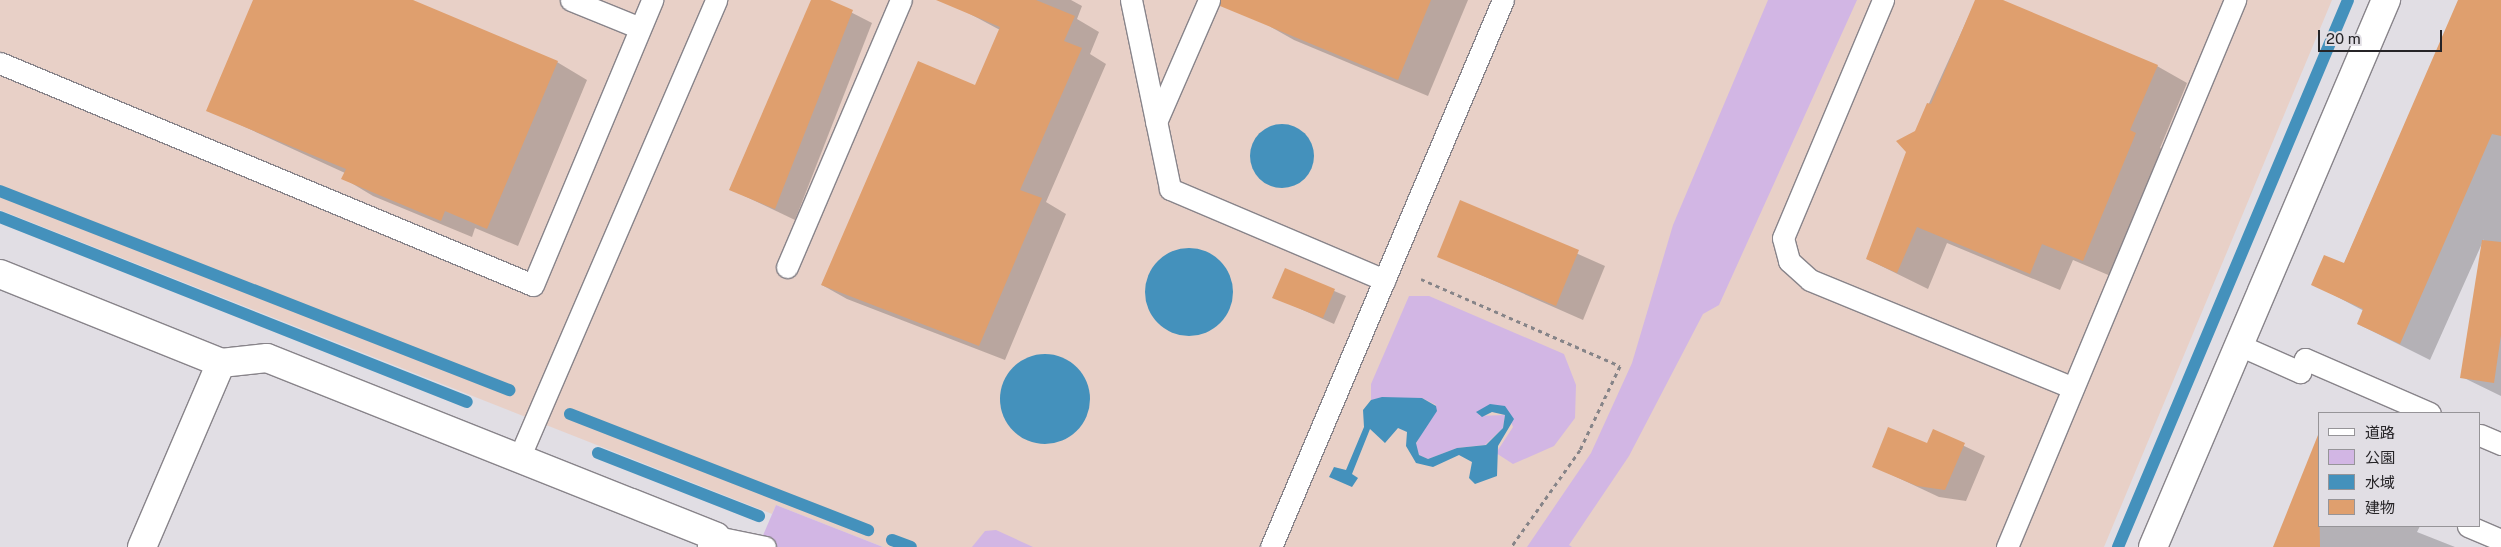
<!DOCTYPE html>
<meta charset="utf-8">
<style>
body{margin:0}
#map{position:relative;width:2501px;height:547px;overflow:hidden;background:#e1dee4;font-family:"Public Sans","Noto Sans JP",sans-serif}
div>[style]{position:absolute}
.industrial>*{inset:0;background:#e8d0c7}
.green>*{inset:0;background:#d2b6e4}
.water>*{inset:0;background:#4491bc}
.round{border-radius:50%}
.shadow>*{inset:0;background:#0003}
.stream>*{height:12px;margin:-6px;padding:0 6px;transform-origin:6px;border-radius:6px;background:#4491bc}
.building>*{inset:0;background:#df9f6e}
.path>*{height:3px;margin-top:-1.5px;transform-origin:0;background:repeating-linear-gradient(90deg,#868488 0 4px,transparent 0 8px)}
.roads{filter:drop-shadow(1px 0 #88848a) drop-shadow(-1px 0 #88848a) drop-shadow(0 1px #88848a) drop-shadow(0 -1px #88848a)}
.lane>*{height:21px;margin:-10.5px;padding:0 10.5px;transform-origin:10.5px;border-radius:10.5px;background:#fff}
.street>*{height:28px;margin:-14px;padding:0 14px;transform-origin:14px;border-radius:14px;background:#fff}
span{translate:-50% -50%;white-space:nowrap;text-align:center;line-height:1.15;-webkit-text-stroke:4.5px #e1dee4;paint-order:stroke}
.legend{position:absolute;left:2318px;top:412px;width:162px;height:115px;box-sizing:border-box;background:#e1dee4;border:1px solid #969498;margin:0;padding:6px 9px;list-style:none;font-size:15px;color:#262427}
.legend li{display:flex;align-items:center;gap:10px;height:25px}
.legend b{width:25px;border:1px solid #969498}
.scale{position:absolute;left:2318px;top:30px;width:124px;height:22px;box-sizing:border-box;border:2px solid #262427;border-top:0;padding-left:6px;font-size:15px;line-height:18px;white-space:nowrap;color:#262427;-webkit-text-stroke:4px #e1dee4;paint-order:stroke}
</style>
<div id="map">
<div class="industrial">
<div style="clip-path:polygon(0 0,2332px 0,2104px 547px,883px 547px,776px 505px,772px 514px,0 210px)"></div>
</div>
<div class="green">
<div style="clip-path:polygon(1768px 0,1857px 0,1719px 305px,1703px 314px,1629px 456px,1569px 545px,1572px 547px,1527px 547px,1591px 453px,1632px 363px,1673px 225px)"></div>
<div style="clip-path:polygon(1409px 296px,1429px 296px,1564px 354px,1576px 385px,1575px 418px,1554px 446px,1513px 464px,1496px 453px,1513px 427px,1505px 406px,1478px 416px,1505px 415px,1503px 428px,1485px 445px,1457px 448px,1428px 459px,1419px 455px,1416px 444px,1436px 405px,1422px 398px,1371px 400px,1371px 384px)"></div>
<div style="clip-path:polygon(776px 505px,883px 547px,758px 547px)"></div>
<div style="clip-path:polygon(996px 530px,1033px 547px,972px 547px,985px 531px)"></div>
</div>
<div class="water">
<div class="round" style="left:1250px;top:124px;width:64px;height:64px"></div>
<div class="round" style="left:1145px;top:248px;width:88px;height:88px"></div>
<div class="round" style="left:1000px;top:354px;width:90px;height:90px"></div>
<div style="clip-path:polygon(1382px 397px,1422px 398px,1436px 406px,1437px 411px,1416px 443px,1419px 455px,1428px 459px,1457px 448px,1486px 445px,1503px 428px,1505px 415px,1492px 412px,1482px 417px,1476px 412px,1490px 404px,1505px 406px,1514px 419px,1498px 446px,1497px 476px,1475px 484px,1469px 478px,1472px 462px,1459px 455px,1433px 467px,1416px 463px,1406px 446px,1407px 432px,1398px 428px,1385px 443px,1370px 429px,1352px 474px,1358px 478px,1352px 487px,1329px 477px,1334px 467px,1346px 470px,1364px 427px,1363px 410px,1371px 400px)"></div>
</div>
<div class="shadow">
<div style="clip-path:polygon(254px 0,410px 0,557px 62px,587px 80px,518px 246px,475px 228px,472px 237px,373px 196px,343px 178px,345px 173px,208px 110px)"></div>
<div style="clip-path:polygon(812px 0,827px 0,872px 23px,795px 220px,730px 189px)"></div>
<div style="clip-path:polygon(944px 0,1071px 0,1082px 6px,1077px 19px,1099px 32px,1090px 54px,1106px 64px,1046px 202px,1066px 214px,1005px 360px,847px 299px,822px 285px,976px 87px,1000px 30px)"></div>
<div style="clip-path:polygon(1274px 0,1468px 0,1428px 96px,1294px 40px,1264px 23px)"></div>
<div style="clip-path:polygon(1976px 0,2000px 0,2157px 66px,2187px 83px,2160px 148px,2166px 151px,2113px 277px,2073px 260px,2060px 290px,1947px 243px,1928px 289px,1867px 259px,1916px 132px)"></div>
<div style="clip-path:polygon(2459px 0,2501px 0,2501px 396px,2462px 377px,2484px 239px,2430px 360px,2358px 324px,2364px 311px,2313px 284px,2344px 264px)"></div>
<div style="clip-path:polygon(1461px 202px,1605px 266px,1583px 320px,1438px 256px)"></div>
<div style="clip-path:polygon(1285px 270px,1346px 296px,1334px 324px,1274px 297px)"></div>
<div style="clip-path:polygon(1933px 431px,1985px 456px,1966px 501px,1939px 497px,1873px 466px,1927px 445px)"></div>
<div style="clip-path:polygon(2299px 485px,2320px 494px,2320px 526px,2420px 526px,2417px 532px,2455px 547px,2275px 547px)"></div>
</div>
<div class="stream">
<div style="left:0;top:191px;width:547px;rotate:21.35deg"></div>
<div style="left:0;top:217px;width:502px;rotate:21.61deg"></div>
<div style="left:570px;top:414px;width:320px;rotate:21.3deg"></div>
<div style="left:598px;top:453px;width:173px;rotate:21.4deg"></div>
<div style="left:892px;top:540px;width:20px;rotate:20deg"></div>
<div style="left:2118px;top:547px;width:593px;rotate:-67.19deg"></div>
</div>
<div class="building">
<div style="clip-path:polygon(253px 0,413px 0,558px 61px,487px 229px,445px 211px,441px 221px,341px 179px,346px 169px,206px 111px)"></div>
<div style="clip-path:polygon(811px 0,830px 0,853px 10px,775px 209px,729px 190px)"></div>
<div style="clip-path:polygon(936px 0,1036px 0,1075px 16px,1064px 41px,1082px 48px,1020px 190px,1042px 198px,979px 346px,821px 285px,918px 61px,975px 85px,1000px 27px)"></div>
<div style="clip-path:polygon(1221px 0,1431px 0,1398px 80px,1220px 6px)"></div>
<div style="clip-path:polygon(1975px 0,2003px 0,2158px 65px,2130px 130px,2136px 133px,2083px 261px,2042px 244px,2030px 274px,1917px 227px,1897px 273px,1866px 259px,1906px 152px,1896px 141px,1915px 131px,1927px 103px,1931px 104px)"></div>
<div style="clip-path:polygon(2458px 0,2501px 0,2501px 136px,2492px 134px,2400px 344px,2357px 324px,2363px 309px,2311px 285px,2324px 255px,2344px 263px)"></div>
<div style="clip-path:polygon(1460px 200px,1579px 250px,1556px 306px,1437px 257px)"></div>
<div style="clip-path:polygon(2482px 240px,2501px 242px,2501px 335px,2494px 383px,2460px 378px)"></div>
<div style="clip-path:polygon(1285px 268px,1335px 289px,1323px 318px,1272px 298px)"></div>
<div style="clip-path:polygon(1888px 427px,1927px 443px,1933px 429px,1965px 443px,1945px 490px,1917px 486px,1872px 467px)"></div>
<div style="clip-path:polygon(2318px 435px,2320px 547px,2273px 547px)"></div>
</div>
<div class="path">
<div style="left:1421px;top:279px;width:217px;rotate:23.6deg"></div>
<div style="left:1620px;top:366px;width:93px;rotate:115.5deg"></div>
<div style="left:1580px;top:450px;width:119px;rotate:125.4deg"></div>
</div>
<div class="roads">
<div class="lane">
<div style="left:571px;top:0;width:74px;rotate:22.1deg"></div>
<div style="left:1131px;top:0;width:193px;rotate:78.3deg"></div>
<div style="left:1170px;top:189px;width:233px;rotate:23deg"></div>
<div style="left:1883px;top:0;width:258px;rotate:112.8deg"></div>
<div style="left:1783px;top:238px;width:24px;rotate:75deg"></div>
<div style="left:1789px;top:261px;width:28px;rotate:42deg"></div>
<div style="left:1810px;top:280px;width:284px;rotate:22.3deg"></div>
<div style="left:0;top:63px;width:577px;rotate:22.61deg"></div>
<div style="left:533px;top:285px;width:309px;rotate:-67.3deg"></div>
<div style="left:1156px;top:122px;width:133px;rotate:-66.5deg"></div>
<div style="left:787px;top:267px;width:290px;rotate:-66.9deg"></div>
<div style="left:2239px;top:345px;width:67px;rotate:23.9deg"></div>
<div style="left:2300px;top:372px;width:14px;rotate:-69deg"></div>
<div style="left:2305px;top:359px;width:136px;rotate:23.4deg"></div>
<div style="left:2480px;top:435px;width:23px;rotate:23deg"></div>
<div style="left:519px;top:458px;width:499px;rotate:-66.7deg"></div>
<div style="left:2468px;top:526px;width:36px;rotate:23deg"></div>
<div style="left:716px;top:537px;width:50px;rotate:11.5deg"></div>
<div style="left:1271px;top:547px;width:594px;rotate:-67.02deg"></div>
<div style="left:2007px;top:547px;width:593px;rotate:-67.37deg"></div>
</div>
<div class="street">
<div style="left:0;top:274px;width:238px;rotate:21.9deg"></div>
<div style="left:221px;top:363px;width:46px;rotate:-6.2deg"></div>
<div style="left:267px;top:358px;width:483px;rotate:21.7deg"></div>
<div style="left:716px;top:537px;width:11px;rotate:112deg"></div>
<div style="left:142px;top:547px;width:200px;rotate:-66.8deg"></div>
<div style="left:2153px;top:547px;width:595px;rotate:-66.93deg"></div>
</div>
</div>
<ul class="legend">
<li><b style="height:6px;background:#fff"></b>道路</li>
<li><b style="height:14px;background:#d2b6e4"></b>公園</li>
<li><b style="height:14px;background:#4491bc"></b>水域</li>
<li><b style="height:14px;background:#df9f6e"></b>建物</li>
</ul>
<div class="scale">20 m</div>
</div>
